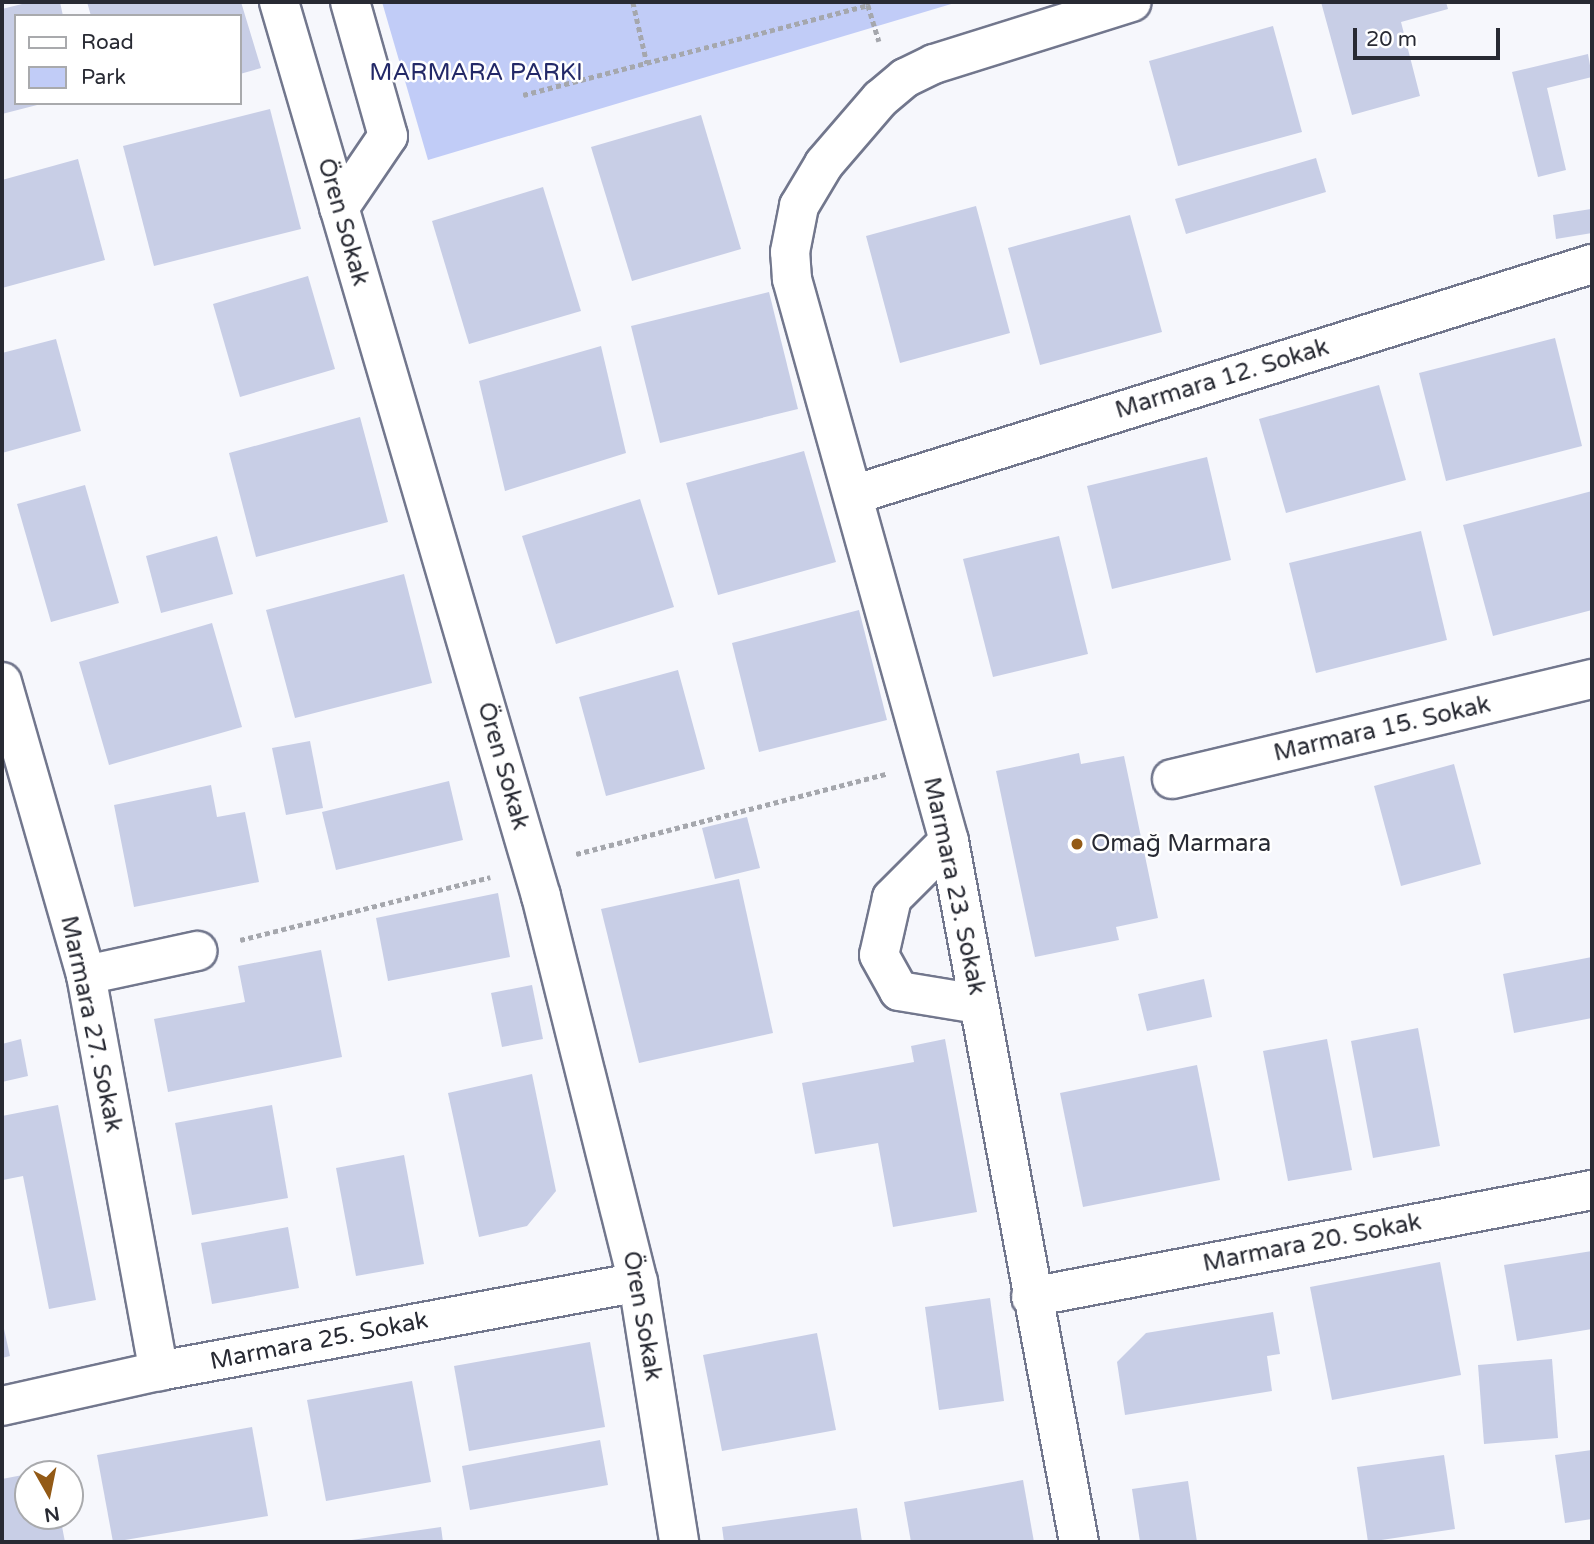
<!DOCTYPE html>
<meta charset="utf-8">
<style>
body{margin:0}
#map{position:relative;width:1594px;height:1544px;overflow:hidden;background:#f6f7fc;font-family:"Varela Round",sans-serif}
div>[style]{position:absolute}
.green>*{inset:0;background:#c1ccf7}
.building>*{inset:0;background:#c8cee6}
.path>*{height:4.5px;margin-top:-2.25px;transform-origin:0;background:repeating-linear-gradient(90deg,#a5a7ad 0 5px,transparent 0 8.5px)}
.roads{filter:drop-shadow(2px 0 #72778d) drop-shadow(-2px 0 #72778d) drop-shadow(0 2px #72778d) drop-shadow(0 -2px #72778d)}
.minor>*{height:38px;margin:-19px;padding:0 19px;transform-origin:19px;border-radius:19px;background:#fff}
.dots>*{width:19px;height:19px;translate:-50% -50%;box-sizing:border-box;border:4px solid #fff;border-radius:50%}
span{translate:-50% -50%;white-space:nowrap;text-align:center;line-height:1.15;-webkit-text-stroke:5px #fff;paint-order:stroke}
.park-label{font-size:24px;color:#232968}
.street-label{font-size:24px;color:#282a33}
.poi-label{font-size:24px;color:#282a33}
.left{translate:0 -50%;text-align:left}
.frame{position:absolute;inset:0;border:4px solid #282a33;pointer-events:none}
.legend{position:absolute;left:14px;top:14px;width:228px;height:91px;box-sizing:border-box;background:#fff;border:2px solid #a9aaad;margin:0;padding:9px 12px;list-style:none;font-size:21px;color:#282a33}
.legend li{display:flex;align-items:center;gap:14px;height:35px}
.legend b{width:35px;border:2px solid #a9aaad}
.north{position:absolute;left:14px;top:1460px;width:70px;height:70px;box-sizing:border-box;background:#fff;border:2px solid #a9aaad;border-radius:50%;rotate:171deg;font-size:19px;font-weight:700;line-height:28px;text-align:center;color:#282a33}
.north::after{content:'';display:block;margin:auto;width:24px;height:32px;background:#935a16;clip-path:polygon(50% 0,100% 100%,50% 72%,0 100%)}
.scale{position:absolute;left:1353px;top:28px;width:147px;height:32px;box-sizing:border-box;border:4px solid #282a33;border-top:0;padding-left:9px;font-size:21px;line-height:24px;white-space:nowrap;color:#282a33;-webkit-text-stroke:5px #fff;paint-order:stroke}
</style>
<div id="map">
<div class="green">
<div style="clip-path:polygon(382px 2px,958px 2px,428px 160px)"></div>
</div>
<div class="building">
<div style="clip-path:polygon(30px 2px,60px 2px,63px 16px,16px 16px,16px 103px,41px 104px,2px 114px,2px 9px)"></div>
<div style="clip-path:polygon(87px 2px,241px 2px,261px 68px,240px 74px,240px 16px,91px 16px)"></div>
<div style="clip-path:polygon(1321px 2px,1446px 2px,1448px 9px,1401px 22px,1420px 96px,1352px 115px)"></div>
<div style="clip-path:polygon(1273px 26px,1302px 132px,1178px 166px,1149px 61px)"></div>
<div style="clip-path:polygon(1588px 54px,1592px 77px,1547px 88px,1566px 170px,1538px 177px,1512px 72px)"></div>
<div style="clip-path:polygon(270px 109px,301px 229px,154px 266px,123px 146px)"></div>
<div style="clip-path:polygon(701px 115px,741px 249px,632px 281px,591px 147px)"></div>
<div style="clip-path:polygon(1316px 158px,1326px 192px,1186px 234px,1175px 199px)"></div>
<div style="clip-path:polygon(78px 159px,105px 260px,2px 288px,2px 180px)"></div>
<div style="clip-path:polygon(543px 187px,581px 311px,469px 344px,432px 221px)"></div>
<div style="clip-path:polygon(976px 206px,1010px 333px,900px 363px,866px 236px)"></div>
<div style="clip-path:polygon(1591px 209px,1592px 233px,1556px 239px,1553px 215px)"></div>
<div style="clip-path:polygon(1130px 215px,1162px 332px,1040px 365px,1008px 248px)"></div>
<div style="clip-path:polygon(308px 276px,335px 369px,240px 397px,213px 304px)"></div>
<div style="clip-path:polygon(769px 292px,798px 409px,660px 443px,631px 326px)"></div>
<div style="clip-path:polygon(1555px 338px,1582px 446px,1446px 481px,1419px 373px)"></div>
<div style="clip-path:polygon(56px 339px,81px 431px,2px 453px,2px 353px)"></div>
<div style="clip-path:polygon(601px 346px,626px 453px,505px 491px,479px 381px)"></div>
<div style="clip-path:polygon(1379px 385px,1406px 480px,1286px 513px,1259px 419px)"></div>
<div style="clip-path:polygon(360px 417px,388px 522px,256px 557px,229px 453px)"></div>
<div style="clip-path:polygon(804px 451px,836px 562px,718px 595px,686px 483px)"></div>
<div style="clip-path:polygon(1207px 457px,1231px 560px,1112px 589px,1087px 486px)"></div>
<div style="clip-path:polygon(85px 485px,119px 603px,51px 622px,17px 504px)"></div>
<div style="clip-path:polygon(1592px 491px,1592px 610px,1493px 636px,1463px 525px)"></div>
<div style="clip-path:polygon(640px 499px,674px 607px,556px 644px,522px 536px)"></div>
<div style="clip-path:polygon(1421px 531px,1447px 640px,1316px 673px,1289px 563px)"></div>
<div style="clip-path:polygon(217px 536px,233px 594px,161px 613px,146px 556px)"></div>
<div style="clip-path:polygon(1059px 536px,1088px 654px,993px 677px,963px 559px)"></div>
<div style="clip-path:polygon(404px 574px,432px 683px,295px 718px,266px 610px)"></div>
<div style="clip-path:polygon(859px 610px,887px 720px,759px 752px,732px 643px)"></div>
<div style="clip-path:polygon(212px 623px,242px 727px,109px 765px,79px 662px)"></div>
<div style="clip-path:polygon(678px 670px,705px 769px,606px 796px,579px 697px)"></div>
<div style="clip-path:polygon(310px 741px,323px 808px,286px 815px,272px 748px)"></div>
<div style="clip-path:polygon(1079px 753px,1081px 764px,1124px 756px,1158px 918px,1116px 927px,1119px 940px,1035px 957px,996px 771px)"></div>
<div style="clip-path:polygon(1454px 764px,1481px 864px,1401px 886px,1374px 786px)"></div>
<div style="clip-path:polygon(449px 781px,463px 840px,336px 870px,322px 812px)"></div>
<div style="clip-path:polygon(211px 785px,217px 817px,245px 812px,259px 882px,134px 907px,114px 805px)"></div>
<div style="clip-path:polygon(747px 817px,760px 868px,715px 879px,702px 828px)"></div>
<div style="clip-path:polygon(739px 879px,773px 1033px,639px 1063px,601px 909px)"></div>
<div style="clip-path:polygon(498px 893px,510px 957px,388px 981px,376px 918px)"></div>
<div style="clip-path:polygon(321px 950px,342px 1057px,168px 1092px,154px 1019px,245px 1002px,238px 966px)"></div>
<div style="clip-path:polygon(1592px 957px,1592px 1018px,1514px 1033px,1503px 974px)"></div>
<div style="clip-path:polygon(1204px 979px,1212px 1017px,1147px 1031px,1138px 994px)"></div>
<div style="clip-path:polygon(532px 985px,543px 1039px,502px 1047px,491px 993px)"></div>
<div style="clip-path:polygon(1418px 1028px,1440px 1146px,1373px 1158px,1351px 1041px)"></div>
<div style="clip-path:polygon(21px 1039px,28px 1076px,2px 1082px,2px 1044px)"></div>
<div style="clip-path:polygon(945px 1039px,977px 1212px,893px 1227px,878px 1143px,815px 1154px,802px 1083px,914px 1062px,911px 1046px)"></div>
<div style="clip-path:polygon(1327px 1039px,1352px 1170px,1288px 1181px,1263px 1051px)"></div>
<div style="clip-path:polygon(1197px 1065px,1220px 1180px,1083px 1207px,1060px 1093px)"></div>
<div style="clip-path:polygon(532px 1074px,556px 1191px,527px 1226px,479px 1237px,448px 1093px)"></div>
<div style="clip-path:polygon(58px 1105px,96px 1300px,49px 1309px,23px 1176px,3px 1180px,2px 1116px)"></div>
<div style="clip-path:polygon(272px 1105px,288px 1198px,192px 1215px,175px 1123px)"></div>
<div style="clip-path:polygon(404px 1155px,424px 1264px,356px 1276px,336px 1168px)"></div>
<div style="clip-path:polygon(288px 1227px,299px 1288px,212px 1304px,201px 1243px)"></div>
<div style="clip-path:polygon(1592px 1251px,1592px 1329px,1517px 1341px,1504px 1265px)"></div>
<div style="clip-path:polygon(1440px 1262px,1461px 1375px,1332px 1400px,1310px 1287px)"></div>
<div style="clip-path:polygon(990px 1298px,1004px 1401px,939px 1410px,925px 1307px)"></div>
<div style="clip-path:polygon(1273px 1312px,1280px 1354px,1267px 1356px,1272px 1391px,1125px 1415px,1117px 1362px,1146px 1333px)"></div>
<div style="clip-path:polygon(2px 1320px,10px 1356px,2px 1358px)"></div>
<div style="clip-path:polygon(817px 1333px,836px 1430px,722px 1451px,703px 1355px)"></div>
<div style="clip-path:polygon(590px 1342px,605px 1427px,469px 1451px,454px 1366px)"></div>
<div style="clip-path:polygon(1552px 1359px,1558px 1438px,1484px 1444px,1478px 1365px)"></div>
<div style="clip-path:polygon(412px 1381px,431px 1482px,326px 1501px,307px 1400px)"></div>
<div style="clip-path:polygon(252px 1427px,268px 1516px,113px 1542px,97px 1455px)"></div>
<div style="clip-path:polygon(600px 1440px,608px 1485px,470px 1510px,462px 1466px)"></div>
<div style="clip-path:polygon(1592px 1450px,1592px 1519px,1565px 1523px,1555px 1455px)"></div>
<div style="clip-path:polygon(1444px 1455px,1455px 1529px,1368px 1542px,1357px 1467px)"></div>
<div style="clip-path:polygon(28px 1474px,28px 1516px,60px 1516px,65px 1542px,2px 1542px,2px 1479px)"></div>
<div style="clip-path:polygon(1023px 1480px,1034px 1542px,911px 1542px,904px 1502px)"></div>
<div style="clip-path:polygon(1188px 1481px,1197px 1542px,1140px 1542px,1132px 1489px)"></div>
<div style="clip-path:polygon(857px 1508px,862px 1542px,724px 1542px,722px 1527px)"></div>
<div style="clip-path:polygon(441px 1527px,443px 1542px,345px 1542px,345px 1541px)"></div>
</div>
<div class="path">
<div style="left:633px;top:2px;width:63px;rotate:77.1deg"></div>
<div style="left:868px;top:5px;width:38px;rotate:73deg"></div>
<div style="left:523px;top:95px;width:357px;rotate:-14.6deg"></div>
<div style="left:868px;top:5px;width:3px;rotate:-108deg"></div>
<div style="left:576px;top:854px;width:320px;rotate:-14.5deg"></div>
<div style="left:240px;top:940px;width:258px;rotate:-14.1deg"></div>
</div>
<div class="roads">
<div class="minor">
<div style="left:279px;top:2px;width:932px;rotate:73.67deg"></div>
<div style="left:541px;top:896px;width:398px;rotate:75.9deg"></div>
<div style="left:638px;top:1282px;width:263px;rotate:81deg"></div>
<div style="left:339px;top:208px;width:87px;rotate:-55.8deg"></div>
<div style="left:388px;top:136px;width:139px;rotate:-105.8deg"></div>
<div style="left:853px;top:495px;width:774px;rotate:-17.36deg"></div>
<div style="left:2px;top:682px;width:305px;rotate:74deg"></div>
<div style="left:86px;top:975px;width:403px;rotate:79.6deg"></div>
<div style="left:1172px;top:779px;width:432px;rotate:-13.4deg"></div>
<div style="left:949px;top:841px;width:81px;rotate:135deg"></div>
<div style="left:892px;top:898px;width:58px;rotate:102.8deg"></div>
<div style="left:879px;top:955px;width:41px;rotate:60.9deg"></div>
<div style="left:899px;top:991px;width:80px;rotate:9.3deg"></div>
<div style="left:86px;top:975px;width:114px;rotate:-12.2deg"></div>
<div style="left:1031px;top:1297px;width:571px;rotate:-10.8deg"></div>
<div style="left:2px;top:1406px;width:161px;rotate:-12.6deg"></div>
<div style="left:159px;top:1371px;width:487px;rotate:-10.5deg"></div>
<div style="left:1079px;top:1542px;width:713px;rotate:-100.51deg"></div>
<div style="left:949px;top:841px;width:584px;rotate:-105.61deg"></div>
<div style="left:792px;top:279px;width:27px;rotate:-94deg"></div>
<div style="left:790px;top:252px;width:47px;rotate:-78.9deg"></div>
<div style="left:799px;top:206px;width:49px;rotate:-59.2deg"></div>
<div style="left:824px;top:164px;width:86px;rotate:-49.3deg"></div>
<div style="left:880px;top:99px;width:33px;rotate:-40deg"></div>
<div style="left:905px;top:78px;width:32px;rotate:-26deg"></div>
<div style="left:934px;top:64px;width:207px;rotate:-17.4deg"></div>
</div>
</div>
<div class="dots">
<div style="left:1077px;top:844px;background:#935a16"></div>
</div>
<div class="park-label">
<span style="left:476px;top:73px">MARMARA PARKI</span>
</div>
<div class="street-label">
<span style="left:343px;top:222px;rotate:74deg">Ören Sokak</span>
<span style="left:1222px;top:379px;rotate:-17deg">Marmara 12. Sokak</span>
<span style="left:1382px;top:729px;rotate:-13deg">Marmara 15. Sokak</span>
<span style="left:503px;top:766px;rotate:74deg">Ören Sokak</span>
<span style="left:954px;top:886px;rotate:78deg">Marmara 23. Sokak</span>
<span style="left:91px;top:1024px;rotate:78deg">Marmara 27. Sokak</span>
<span style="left:1312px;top:1243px;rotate:-11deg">Marmara 20. Sokak</span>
<span style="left:642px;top:1316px;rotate:80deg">Ören Sokak</span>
<span style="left:319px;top:1341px;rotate:-11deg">Marmara 25. Sokak</span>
</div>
<div class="poi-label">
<span class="left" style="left:1091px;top:844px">Omağ Marmara</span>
</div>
<div class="frame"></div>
<ul class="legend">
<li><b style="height:9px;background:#fff"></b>Road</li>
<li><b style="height:19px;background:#c1ccf7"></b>Park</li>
</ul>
<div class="north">N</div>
<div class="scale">20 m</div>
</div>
